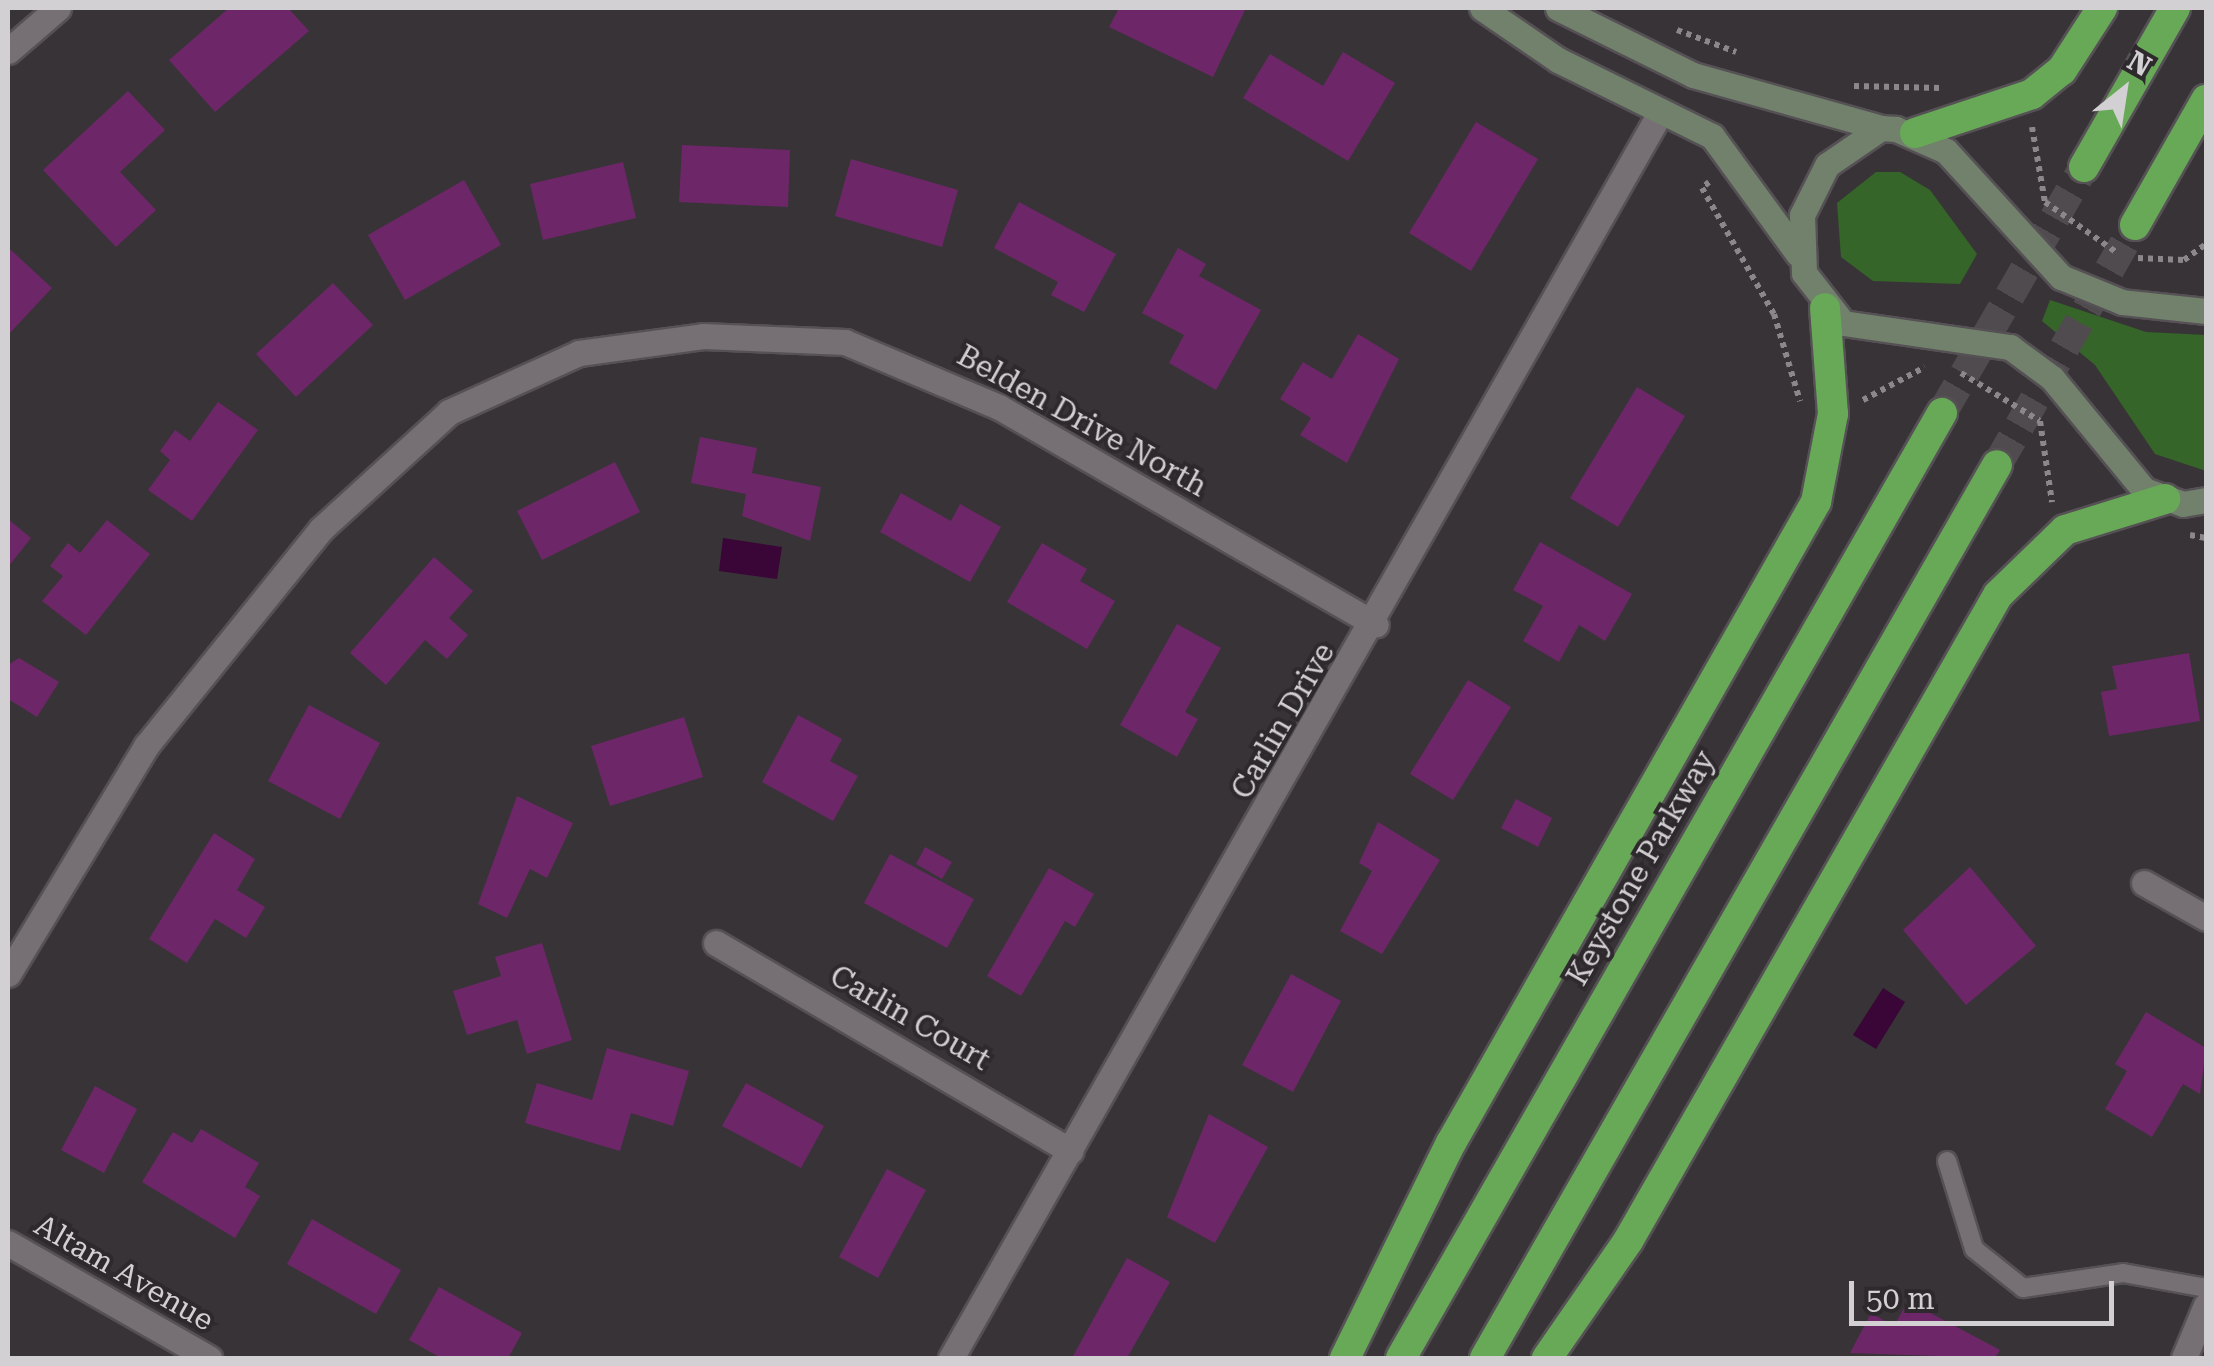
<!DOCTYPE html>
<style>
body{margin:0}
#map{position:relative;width:2214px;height:1366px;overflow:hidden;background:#383337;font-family:"Roboto Serif",serif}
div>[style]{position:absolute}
.green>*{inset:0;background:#356528}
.water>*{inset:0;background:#3a0537}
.building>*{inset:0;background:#6d2768}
.motorway-tunnel>*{height:30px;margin-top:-15px;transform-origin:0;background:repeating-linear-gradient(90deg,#4f4b4e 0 30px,transparent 0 45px)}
.path>*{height:6px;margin-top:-3px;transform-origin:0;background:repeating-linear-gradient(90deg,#8b878a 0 5px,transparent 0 10px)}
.roads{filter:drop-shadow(2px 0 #555155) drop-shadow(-2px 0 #555155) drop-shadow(0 2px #555155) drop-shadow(0 -2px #555155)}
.service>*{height:18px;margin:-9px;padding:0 9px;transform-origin:9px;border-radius:9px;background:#767075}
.minor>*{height:25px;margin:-12.5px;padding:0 12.5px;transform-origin:12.5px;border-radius:12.5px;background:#767075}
.secondary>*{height:25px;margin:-12.5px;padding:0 12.5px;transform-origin:12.5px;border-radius:12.5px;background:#72816c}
.motorway>*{height:30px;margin:-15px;padding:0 15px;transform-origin:15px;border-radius:15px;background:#68a957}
span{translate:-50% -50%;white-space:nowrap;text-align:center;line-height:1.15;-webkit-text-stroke:8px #2e292d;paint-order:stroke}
.street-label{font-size:30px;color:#d3d0d3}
.frame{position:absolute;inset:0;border:10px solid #d3d0d3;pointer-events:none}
.north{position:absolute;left:2074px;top:40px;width:100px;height:100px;-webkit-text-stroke:8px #2e292d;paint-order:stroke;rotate:30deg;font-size:28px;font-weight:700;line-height:40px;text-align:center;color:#d3d0d3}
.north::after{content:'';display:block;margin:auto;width:35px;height:45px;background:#d3d0d3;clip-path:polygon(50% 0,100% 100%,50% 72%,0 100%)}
.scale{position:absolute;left:1849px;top:1281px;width:265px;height:45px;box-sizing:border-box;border:5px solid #d3d0d3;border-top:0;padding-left:12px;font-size:30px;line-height:35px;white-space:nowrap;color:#d3d0d3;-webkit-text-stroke:8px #2e292d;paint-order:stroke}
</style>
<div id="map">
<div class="green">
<div style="clip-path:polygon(1876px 172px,1900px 172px,1930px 190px,1977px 254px,1960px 284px,1873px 281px,1841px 257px,1837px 203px)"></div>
<div style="clip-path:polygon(2050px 300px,2146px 332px,2206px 335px,2206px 471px,2155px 454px,2095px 365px,2042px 321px)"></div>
</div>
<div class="water">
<div style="clip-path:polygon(723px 538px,782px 547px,777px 579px,719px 571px)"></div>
<div style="clip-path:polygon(1883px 988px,1905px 1002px,1876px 1049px,1853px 1035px)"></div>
</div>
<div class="building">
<div style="clip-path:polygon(229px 8px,288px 8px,309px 31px,215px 112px,169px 60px)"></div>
<div style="clip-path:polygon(1119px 8px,1246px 8px,1213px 77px,1109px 27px)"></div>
<div style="clip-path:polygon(1343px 52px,1395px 83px,1348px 161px,1243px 98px,1270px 54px,1323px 86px)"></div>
<div style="clip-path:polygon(128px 91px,165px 130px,120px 172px,156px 210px,116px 247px,43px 170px)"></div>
<div style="clip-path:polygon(1476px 122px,1538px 159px,1471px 271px,1409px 233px)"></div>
<div style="clip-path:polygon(682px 145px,790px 150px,788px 207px,679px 202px)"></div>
<div style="clip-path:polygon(851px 159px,958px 190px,942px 247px,835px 216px)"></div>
<div style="clip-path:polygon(623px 162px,636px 218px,543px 240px,530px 184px)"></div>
<div style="clip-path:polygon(464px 180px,501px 245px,405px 300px,368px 235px)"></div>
<div style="clip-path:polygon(1019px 202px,1116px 254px,1084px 312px,1051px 295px,1058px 282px,994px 248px)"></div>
<div style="clip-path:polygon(1178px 248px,1206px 264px,1199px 276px,1261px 310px,1216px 390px,1169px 363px,1184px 335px,1142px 313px)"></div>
<div style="clip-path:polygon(11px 250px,52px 288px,8px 335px,8px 253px)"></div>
<div style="clip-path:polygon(333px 283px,373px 325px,296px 397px,256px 354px)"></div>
<div style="clip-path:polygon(1358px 334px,1399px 359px,1347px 463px,1300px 435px,1311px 418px,1280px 399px,1303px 362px,1332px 379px)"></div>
<div style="clip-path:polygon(1637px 387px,1685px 416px,1618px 527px,1570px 498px)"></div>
<div style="clip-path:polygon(218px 402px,258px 430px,192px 521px,148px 490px,170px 460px,160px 451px,175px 430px,190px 441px)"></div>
<div style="clip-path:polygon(700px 437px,757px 448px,752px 473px,821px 487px,810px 541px,742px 516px,746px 494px,691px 483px)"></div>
<div style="clip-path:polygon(615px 462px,640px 512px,542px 560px,517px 511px)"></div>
<div style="clip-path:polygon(901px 493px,951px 521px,960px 504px,1001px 527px,970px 582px,880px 532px)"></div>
<div style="clip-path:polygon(8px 519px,31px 538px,8px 567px)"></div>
<div style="clip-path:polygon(107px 520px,150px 554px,86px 635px,42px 601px,63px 576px,50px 566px,68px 543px,80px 553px)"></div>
<div style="clip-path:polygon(1540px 542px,1632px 594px,1605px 641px,1579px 625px,1559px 662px,1523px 641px,1543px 606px,1513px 590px)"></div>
<div style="clip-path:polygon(1042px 543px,1087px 569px,1080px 581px,1115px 601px,1087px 649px,1007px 602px)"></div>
<div style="clip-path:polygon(434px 557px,473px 591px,449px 618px,468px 635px,447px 659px,425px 640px,386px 685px,350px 653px)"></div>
<div style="clip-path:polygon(1177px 624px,1221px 648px,1185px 712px,1198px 719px,1177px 757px,1120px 725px)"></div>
<div style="clip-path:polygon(2189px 653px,2200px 721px,2109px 736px,2101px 692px,2117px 689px,2112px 666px)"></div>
<div style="clip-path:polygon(19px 658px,59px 682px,37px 717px,8px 699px,8px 665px)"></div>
<div style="clip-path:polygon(1468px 680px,1511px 707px,1453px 800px,1410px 774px)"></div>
<div style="clip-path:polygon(309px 705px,380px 743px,340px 819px,268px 781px)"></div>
<div style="clip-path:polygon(798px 715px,842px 739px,830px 761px,858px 776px,833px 821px,762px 782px)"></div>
<div style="clip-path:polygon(684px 717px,703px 777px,610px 806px,591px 746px)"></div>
<div style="clip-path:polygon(517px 796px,573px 823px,547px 878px,530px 869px,507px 918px,478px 904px)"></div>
<div style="clip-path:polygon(1516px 799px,1552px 818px,1538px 847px,1501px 828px)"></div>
<div style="clip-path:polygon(1378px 822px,1440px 860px,1382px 954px,1340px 931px,1372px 871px,1359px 863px)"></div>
<div style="clip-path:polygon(214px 833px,255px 859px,237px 890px,265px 907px,246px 938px,215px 919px,187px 963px,149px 939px)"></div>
<div style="clip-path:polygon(925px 847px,952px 862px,942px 879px,916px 864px)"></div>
<div style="clip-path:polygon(890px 854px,974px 899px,947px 948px,864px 903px)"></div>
<div style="clip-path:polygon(1970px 867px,2036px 946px,1966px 1005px,1903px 930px)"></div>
<div style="clip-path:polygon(1049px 868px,1094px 894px,1075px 927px,1065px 921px,1021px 996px,987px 976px)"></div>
<div style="clip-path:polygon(542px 943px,572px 1040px,527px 1054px,517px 1020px,467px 1035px,453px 991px,501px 976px,495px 957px)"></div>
<div style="clip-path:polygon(1291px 974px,1341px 1001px,1293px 1092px,1242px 1065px)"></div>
<div style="clip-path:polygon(2146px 1012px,2206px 1048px,2200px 1094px,2183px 1084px,2152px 1137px,2105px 1109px,2127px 1071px,2115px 1064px)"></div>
<div style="clip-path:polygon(607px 1048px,689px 1071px,673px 1126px,631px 1113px,620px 1151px,525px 1123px,537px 1083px,592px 1100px)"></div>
<div style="clip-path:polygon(746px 1083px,824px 1126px,801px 1168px,722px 1126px)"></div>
<div style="clip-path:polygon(95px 1086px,137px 1109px,104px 1173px,61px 1150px)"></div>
<div style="clip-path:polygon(1209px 1114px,1268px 1147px,1215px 1243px,1167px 1217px)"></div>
<div style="clip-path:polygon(201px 1129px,259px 1163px,245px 1187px,260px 1196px,235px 1238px,142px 1182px,173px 1132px,192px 1143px)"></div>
<div style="clip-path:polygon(887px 1169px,926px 1190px,878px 1278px,839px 1257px)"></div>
<div style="clip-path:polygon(312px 1219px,401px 1270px,376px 1314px,287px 1264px)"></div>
<div style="clip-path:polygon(1127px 1258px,1170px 1282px,1127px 1358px,1072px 1358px)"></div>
<div style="clip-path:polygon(439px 1287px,522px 1333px,508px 1358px,441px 1358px,409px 1340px)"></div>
<div style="clip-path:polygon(1908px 1301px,2000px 1350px,1995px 1358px,1850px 1353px,1871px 1313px,1894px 1326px)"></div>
</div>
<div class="motorway-tunnel">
<div style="left:1942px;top:413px;width:284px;rotate:-60deg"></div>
<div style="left:1997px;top:465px;width:277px;rotate:-60.1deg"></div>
</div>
<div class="path">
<div style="left:1677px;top:30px;width:63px;rotate:20.4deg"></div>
<div style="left:1854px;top:86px;width:87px;rotate:1.3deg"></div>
<div style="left:2032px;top:127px;width:76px;rotate:80.2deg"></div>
<div style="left:2045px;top:202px;width:87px;rotate:35.2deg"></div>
<div style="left:1709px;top:182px;width:9px;rotate:139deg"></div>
<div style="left:1702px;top:188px;width:145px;rotate:60.3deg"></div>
<div style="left:1774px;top:314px;width:91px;rotate:73.4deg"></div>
<div style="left:2138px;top:258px;width:46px;rotate:2.5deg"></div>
<div style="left:2184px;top:260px;width:27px;rotate:-36deg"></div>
<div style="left:1961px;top:373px;width:92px;rotate:31.3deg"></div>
<div style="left:2040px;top:421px;width:82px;rotate:81.6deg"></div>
<div style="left:1863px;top:400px;width:70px;rotate:-28deg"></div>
<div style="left:2190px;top:535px;width:16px;rotate:11deg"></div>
</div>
<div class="roads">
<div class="service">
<div style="left:1947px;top:1161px;width:92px;rotate:72.9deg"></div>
<div style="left:1974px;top:1249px;width:63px;rotate:38.5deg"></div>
<div style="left:2023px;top:1288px;width:101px;rotate:-8.5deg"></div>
<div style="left:2123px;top:1273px;width:84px;rotate:10.2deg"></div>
</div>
<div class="minor">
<div style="left:8px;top:51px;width:66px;rotate:-40.7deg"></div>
<div style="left:2144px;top:883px;width:71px;rotate:29.4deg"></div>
<div style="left:716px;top:943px;width:411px;rotate:30.4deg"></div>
<div style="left:8px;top:974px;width:267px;rotate:-58.8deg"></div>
<div style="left:146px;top:746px;width:279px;rotate:-51.1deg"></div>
<div style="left:321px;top:529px;width:173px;rotate:-42.4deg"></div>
<div style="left:449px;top:412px;width:143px;rotate:-24.4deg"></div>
<div style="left:579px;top:353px;width:125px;rotate:-7.8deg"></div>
<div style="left:703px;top:336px;width:142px;rotate:2.4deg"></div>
<div style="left:845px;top:342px;width:167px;rotate:22.9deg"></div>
<div style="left:999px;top:407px;width:435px;rotate:30deg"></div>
<div style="left:8px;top:1243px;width:232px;rotate:29.8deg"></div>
<div style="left:951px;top:1358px;width:1435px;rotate:-60.34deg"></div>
<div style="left:2184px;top:1358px;width:57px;rotate:-67.5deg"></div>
</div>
<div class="secondary">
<div style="left:1482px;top:8px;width:92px;rotate:34.4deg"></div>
<div style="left:1558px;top:60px;width:172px;rotate:26.3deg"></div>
<div style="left:1712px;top:136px;width:146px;rotate:53.9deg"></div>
<div style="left:1558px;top:8px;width:151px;rotate:26.4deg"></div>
<div style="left:1693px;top:75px;width:195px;rotate:15.7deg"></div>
<div style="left:2206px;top:311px;width:84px;rotate:-173.9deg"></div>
<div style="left:2122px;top:302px;width:66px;rotate:-157.7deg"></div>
<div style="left:2061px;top:277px;width:171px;rotate:-132.4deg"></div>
<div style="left:1946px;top:151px;width:55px;rotate:-156.3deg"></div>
<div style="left:1896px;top:129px;width:15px;rotate:-176deg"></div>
<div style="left:1881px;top:128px;width:65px;rotate:145.6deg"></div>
<div style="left:1827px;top:165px;width:56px;rotate:116.6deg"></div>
<div style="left:1802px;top:215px;width:58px;rotate:88deg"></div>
<div style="left:1804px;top:273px;width:63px;rotate:52deg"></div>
<div style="left:1843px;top:323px;width:169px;rotate:8.2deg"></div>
<div style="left:2010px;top:347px;width:52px;rotate:36.4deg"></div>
<div style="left:2052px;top:378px;width:145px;rotate:50.6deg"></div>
<div style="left:2144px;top:490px;width:41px;rotate:19.7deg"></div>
<div style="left:2183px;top:504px;width:23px;rotate:-10deg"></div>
</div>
<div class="motorway">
<div style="left:1915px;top:133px;width:123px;rotate:-18.4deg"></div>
<div style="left:2032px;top:94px;width:38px;rotate:-39deg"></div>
<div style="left:2062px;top:70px;width:74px;rotate:-57.2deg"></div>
<div style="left:2084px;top:167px;width:183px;rotate:-60.2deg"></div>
<div style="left:2135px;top:225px;width:144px;rotate:-60.4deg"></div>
<div style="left:1345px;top:1358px;width:240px;rotate:-63.8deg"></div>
<div style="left:1451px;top:1143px;width:738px;rotate:-60.34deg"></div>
<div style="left:1816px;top:502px;width:90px;rotate:-79.1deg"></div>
<div style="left:1833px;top:414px;width:106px;rotate:-94.3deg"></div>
<div style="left:1401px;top:1358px;width:1089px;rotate:-60.21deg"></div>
<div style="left:1485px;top:1358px;width:1029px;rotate:-60.17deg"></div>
<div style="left:1547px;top:1358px;width:142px;rotate:-55.3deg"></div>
<div style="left:1628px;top:1241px;width:744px;rotate:-60.2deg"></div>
<div style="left:1998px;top:595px;width:93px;rotate:-44.1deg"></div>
<div style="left:2065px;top:530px;width:105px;rotate:-17.2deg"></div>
</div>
</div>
<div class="street-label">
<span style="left:1082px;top:421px;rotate:29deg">Belden Drive North</span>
<span style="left:1283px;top:721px;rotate:-60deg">Carlin Drive</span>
<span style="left:1641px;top:868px;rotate:-60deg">Keystone Parkway</span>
<span style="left:910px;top:1018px;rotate:30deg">Carlin Court</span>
<span style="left:124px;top:1273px;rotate:30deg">Altam Avenue</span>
</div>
<div class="frame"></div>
<div class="north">N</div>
<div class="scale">50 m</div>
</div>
